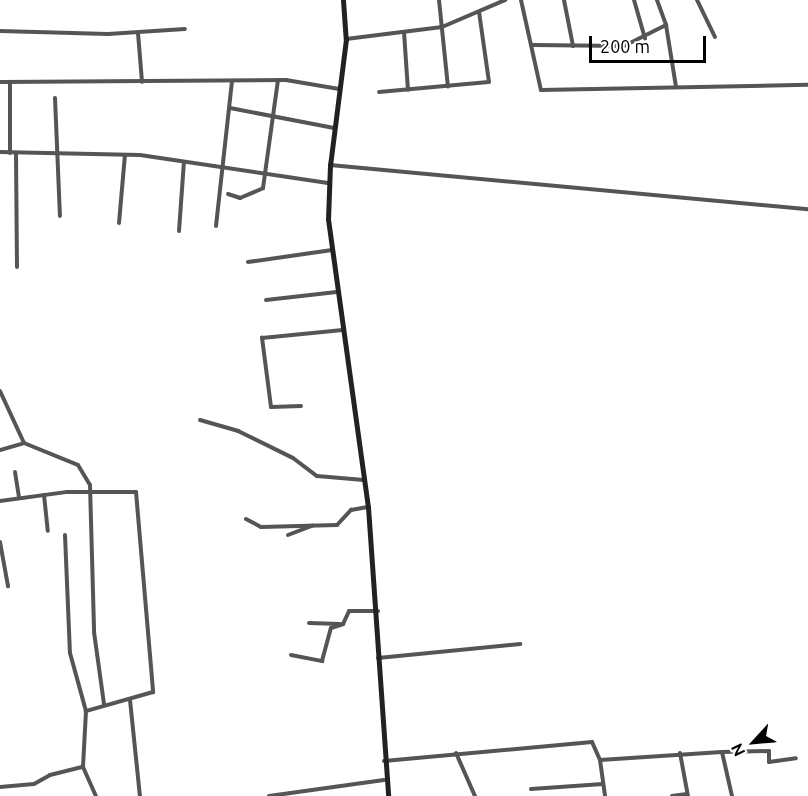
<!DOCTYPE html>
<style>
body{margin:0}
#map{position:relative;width:808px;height:796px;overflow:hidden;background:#fff;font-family:Ubuntu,sans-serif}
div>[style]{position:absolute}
.minor>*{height:4px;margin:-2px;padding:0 2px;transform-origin:2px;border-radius:2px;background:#555}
.secondary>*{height:5px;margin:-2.5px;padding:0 2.5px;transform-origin:2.5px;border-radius:2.5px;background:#222}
span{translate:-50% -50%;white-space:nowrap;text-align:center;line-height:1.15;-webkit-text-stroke:4.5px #fff;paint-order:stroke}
.north{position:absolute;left:724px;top:712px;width:60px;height:60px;-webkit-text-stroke:4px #fff;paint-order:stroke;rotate:244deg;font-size:16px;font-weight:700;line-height:24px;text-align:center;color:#000}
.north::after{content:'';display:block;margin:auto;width:21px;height:27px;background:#000;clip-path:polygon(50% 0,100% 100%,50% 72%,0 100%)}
.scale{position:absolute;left:589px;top:36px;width:117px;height:27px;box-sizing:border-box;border:3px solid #000;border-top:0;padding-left:8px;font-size:18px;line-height:21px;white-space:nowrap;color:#000;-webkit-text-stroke:4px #fff;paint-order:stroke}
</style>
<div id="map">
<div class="minor">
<div style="left:439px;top:0;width:87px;rotate:84.1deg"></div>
<div style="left:521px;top:0;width:92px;rotate:77.5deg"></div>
<div style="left:541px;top:90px;width:267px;rotate:-1.1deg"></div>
<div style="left:564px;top:0;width:47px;rotate:78.9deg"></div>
<div style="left:634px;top:0;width:40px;rotate:74deg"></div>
<div style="left:657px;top:0;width:27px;rotate:70deg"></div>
<div style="left:666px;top:25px;width:63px;rotate:80.8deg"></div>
<div style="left:697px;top:0;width:41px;rotate:64.1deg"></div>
<div style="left:0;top:31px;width:108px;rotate:1.6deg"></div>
<div style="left:108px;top:34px;width:77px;rotate:-3.7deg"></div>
<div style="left:404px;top:32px;width:58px;rotate:86.1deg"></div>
<div style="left:138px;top:33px;width:49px;rotate:85.3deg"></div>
<div style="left:346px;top:39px;width:97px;rotate:-7.1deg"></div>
<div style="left:442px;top:27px;width:69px;rotate:-23.2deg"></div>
<div style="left:533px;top:45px;width:91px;rotate:0.6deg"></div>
<div style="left:624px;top:46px;width:47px;rotate:-26.6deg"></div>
<div style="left:0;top:82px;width:286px;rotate:-0.4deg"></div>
<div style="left:286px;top:80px;width:54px;rotate:9.6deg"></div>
<div style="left:10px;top:83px;width:70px;rotate:90deg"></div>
<div style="left:379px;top:92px;width:110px;rotate:-5.2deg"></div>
<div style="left:489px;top:82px;width:71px;rotate:-98.1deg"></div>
<div style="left:55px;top:98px;width:118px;rotate:87.6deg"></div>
<div style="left:230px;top:108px;width:106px;rotate:10.9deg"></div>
<div style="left:0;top:152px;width:140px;rotate:1.2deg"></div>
<div style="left:140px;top:155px;width:190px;rotate:8.5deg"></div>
<div style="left:16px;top:154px;width:113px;rotate:89.5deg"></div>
<div style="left:330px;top:165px;width:480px;rotate:5.3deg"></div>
<div style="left:228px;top:194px;width:13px;rotate:18deg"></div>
<div style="left:240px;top:198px;width:25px;rotate:-23deg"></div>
<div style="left:263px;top:188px;width:109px;rotate:-82.1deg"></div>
<div style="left:119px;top:223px;width:68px;rotate:-85deg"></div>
<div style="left:216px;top:226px;width:145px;rotate:-83.7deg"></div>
<div style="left:179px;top:231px;width:69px;rotate:-85.9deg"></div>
<div style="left:248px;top:262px;width:85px;rotate:-8.1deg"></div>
<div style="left:266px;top:300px;width:71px;rotate:-6.4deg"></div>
<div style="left:0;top:391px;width:57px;rotate:65.2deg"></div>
<div style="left:301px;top:406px;width:30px;rotate:178deg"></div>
<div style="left:271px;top:407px;width:70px;rotate:-97.4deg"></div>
<div style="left:262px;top:338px;width:81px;rotate:-5.6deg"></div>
<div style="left:200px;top:420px;width:40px;rotate:16deg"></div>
<div style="left:238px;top:431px;width:61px;rotate:26.1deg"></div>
<div style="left:293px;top:458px;width:30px;rotate:37deg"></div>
<div style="left:317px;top:476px;width:47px;rotate:4.9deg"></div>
<div style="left:0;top:450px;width:25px;rotate:-16deg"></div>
<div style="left:24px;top:443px;width:58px;rotate:22.2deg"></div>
<div style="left:78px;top:465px;width:23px;rotate:59deg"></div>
<div style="left:90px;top:485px;width:147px;rotate:88.4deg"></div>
<div style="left:94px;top:632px;width:73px;rotate:82.1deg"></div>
<div style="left:15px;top:472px;width:25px;rotate:81deg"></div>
<div style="left:44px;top:495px;width:36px;rotate:84deg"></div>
<div style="left:0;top:501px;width:68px;rotate:-7.7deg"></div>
<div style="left:67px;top:492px;width:69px"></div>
<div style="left:136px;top:492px;width:201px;rotate:85.1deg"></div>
<div style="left:153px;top:692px;width:70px;rotate:164.2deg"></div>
<div style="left:86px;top:711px;width:56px;rotate:93.1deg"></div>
<div style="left:83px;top:767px;width:32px;rotate:66deg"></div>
<div style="left:246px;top:519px;width:17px;rotate:28deg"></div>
<div style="left:261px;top:527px;width:76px;rotate:-1.5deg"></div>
<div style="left:337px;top:525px;width:21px;rotate:-47deg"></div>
<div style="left:351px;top:510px;width:17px;rotate:-10deg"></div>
<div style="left:65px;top:535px;width:118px;rotate:87.6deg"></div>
<div style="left:70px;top:653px;width:60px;rotate:74.6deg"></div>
<div style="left:288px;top:535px;width:26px;rotate:-21deg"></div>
<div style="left:0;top:542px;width:45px;rotate:79.7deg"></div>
<div style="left:309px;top:623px;width:31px;rotate:2deg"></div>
<div style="left:291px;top:655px;width:32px;rotate:11deg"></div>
<div style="left:322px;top:661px;width:34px;rotate:-75deg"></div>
<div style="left:331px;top:628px;width:13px;rotate:-18deg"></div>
<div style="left:343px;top:624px;width:14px;rotate:-65deg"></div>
<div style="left:349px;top:611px;width:29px"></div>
<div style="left:378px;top:658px;width:143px;rotate:-5.6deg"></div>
<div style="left:130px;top:700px;width:97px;rotate:84.1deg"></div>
<div style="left:722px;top:752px;width:47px;rotate:-1.2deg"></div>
<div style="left:769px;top:751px;width:11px;rotate:90deg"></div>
<div style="left:769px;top:762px;width:27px;rotate:-8deg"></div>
<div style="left:456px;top:753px;width:47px;rotate:66.2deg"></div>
<div style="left:680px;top:753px;width:44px;rotate:79.5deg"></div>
<div style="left:600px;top:760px;width:122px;rotate:-3.8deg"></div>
<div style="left:722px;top:752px;width:45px;rotate:77.2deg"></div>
<div style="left:384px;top:761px;width:209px;rotate:-5.2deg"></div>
<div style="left:592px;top:742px;width:20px;rotate:66deg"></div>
<div style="left:600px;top:760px;width:36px;rotate:82deg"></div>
<div style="left:0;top:787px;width:34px;rotate:-5deg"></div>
<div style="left:34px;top:784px;width:18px;rotate:-29deg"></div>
<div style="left:50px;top:775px;width:34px;rotate:-14deg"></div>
<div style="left:531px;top:789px;width:72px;rotate:-4deg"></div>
<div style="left:269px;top:796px;width:116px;rotate:-7.9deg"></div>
<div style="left:672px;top:796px;width:15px;rotate:-8deg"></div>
</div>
<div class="secondary">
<div style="left:343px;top:0;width:39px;rotate:86deg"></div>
<div style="left:346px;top:39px;width:127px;rotate:97.2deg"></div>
<div style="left:330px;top:165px;width:54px;rotate:92.1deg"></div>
<div style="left:328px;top:219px;width:291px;rotate:82.1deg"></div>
<div style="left:368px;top:507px;width:290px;rotate:86deg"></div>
</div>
<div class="north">N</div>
<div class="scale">200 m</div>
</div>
